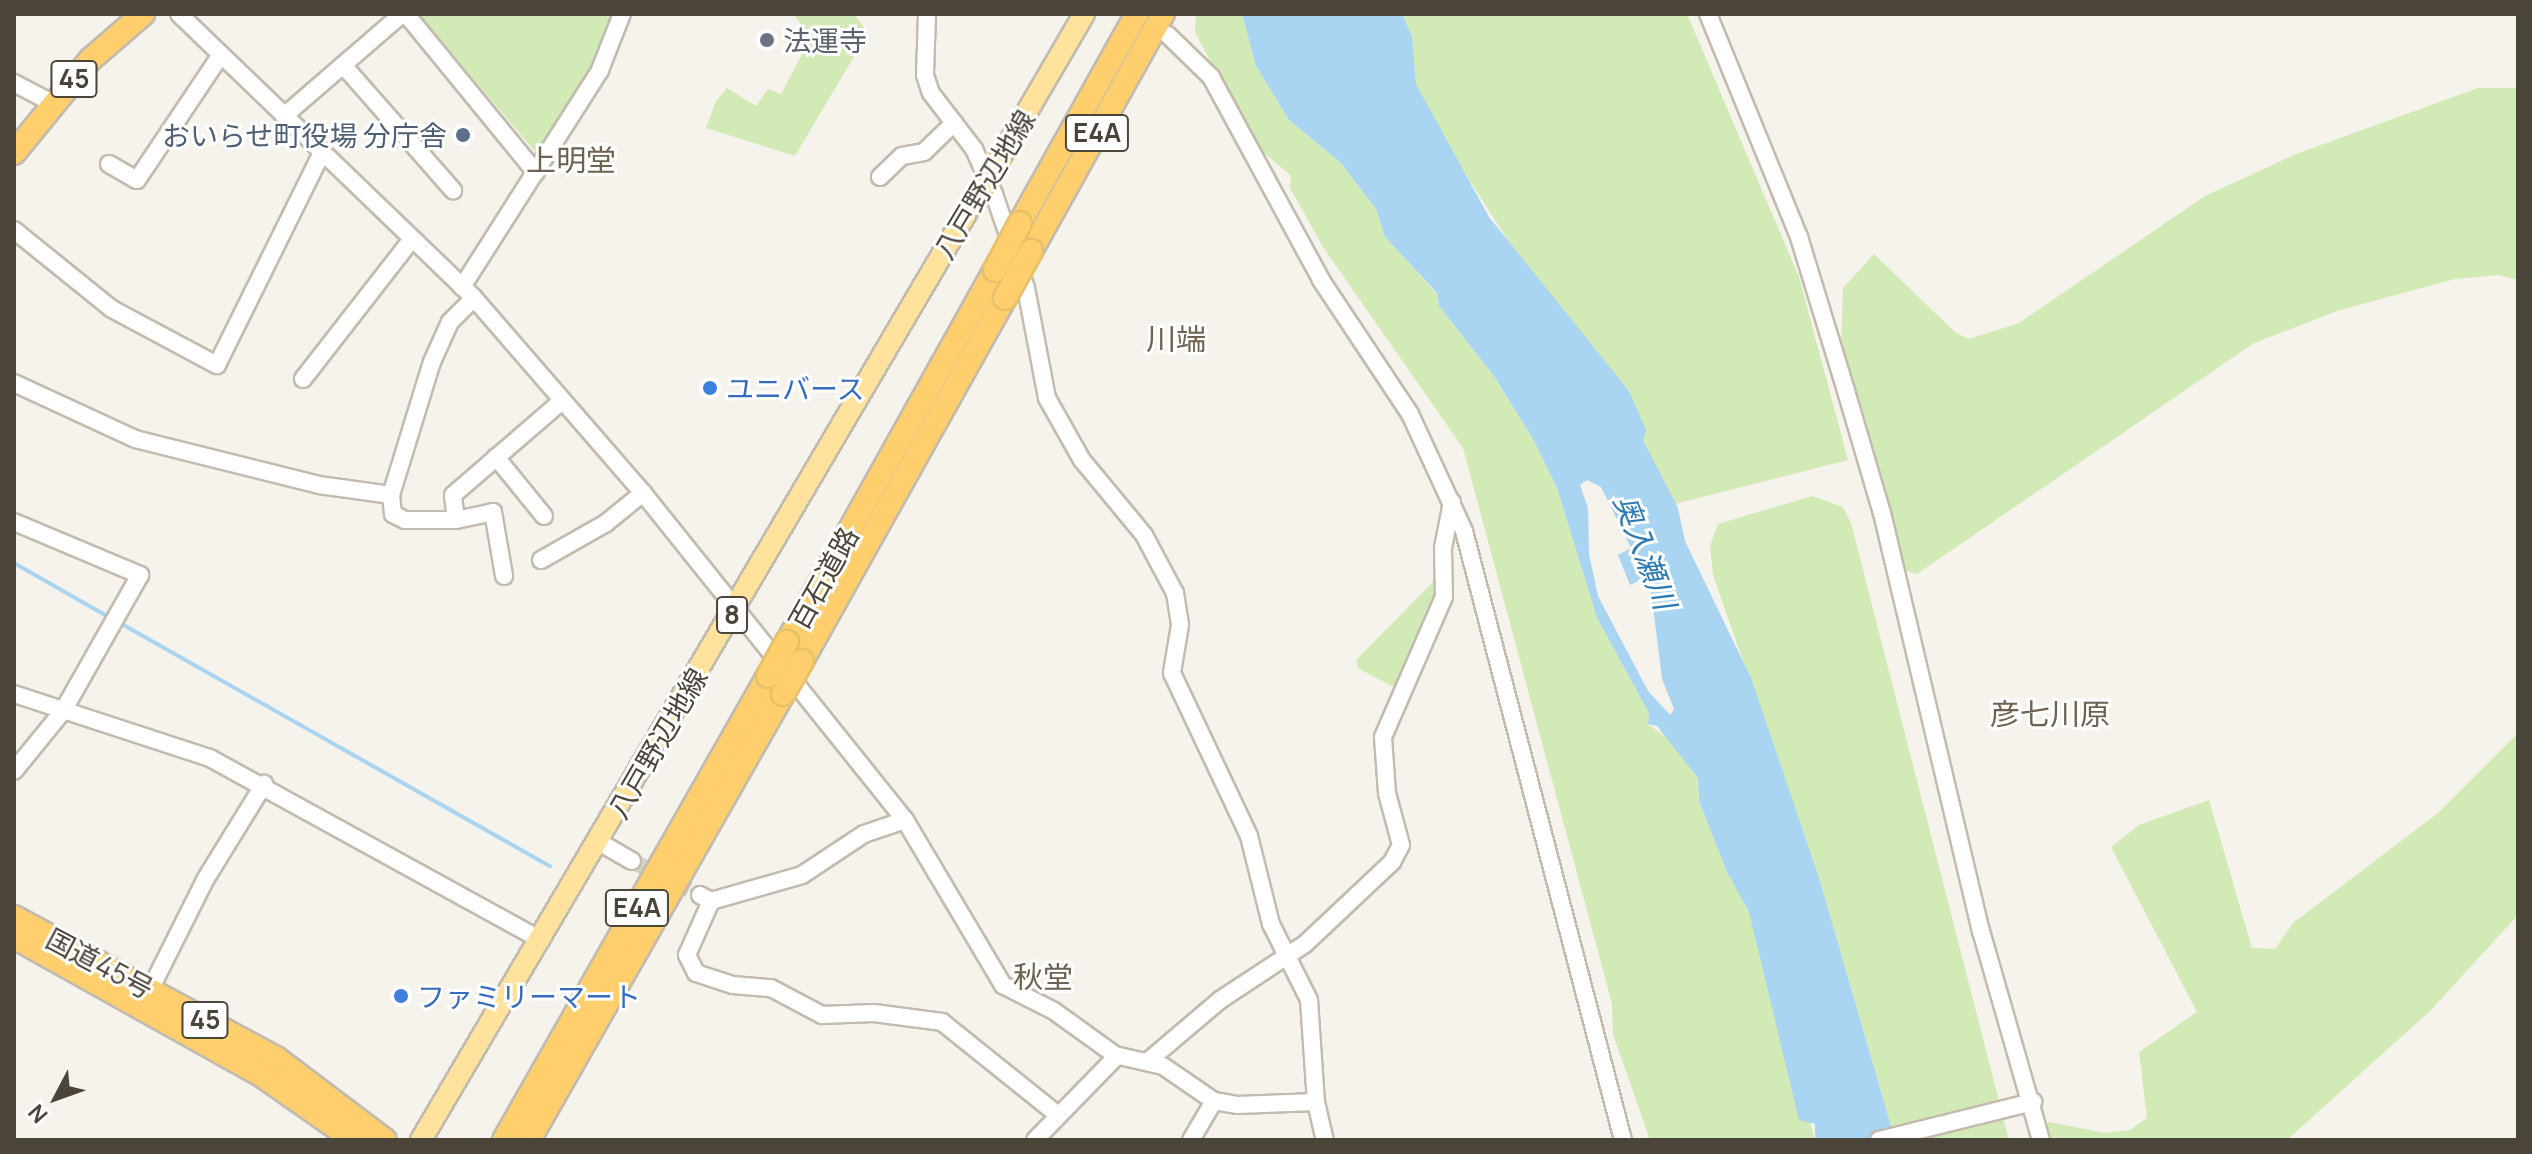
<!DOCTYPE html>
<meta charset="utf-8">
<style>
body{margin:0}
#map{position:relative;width:2532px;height:1154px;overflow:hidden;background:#f6f3ec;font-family:Manrope,"Noto Sans JP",sans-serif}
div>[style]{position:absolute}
.green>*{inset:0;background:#d2eab5}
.water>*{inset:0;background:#a9d4f2}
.stream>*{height:4px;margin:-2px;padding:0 2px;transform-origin:2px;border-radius:2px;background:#a9d4f2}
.minor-tunnel>*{height:16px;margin-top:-8px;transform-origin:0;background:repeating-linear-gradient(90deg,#d4d0c8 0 16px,transparent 0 24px)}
.roads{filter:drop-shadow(2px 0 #c2bbae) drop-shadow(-2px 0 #c2bbae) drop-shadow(0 2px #c2bbae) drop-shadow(0 -2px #c2bbae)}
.minor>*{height:16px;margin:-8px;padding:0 8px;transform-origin:8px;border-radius:8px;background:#fff}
.major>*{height:20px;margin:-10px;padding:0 10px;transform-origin:10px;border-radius:10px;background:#ffe39c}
.highway>*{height:22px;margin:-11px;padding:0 11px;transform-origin:11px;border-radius:11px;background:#ffcf6e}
.bridges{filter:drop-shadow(2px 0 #e6c16a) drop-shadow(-2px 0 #e6c16a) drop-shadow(0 2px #e6c16a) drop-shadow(0 -2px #e6c16a)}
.major-bridge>*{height:20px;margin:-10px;padding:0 10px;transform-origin:10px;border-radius:10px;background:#ffe39c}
.highway-bridge>*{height:22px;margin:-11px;padding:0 11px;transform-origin:11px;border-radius:11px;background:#ffcf6e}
.dots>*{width:22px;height:22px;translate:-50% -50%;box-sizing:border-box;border:4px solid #fff;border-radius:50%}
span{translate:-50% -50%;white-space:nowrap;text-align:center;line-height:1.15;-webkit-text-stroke:6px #fff;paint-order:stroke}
.shield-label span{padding:2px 6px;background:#fff;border:2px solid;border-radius:6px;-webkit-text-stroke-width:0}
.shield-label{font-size:26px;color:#4b4439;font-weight:700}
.worship-label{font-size:28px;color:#5b616d}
.left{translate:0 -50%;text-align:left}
.service-label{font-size:28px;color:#4e5e75}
.right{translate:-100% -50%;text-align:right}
.street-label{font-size:28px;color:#4b4439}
.shop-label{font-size:28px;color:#366cbe}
.neighbourhood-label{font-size:30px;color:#6e6250}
.water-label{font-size:30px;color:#2e7ab2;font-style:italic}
.frame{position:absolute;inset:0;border:16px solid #4b4439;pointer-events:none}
.north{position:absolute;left:16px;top:1058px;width:80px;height:80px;-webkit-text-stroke:6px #fff;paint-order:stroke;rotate:229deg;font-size:22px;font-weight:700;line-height:32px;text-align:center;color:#4b4439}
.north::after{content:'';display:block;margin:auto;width:28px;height:36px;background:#4b4439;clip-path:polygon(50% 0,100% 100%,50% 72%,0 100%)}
</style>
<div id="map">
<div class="green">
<div style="clip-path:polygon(418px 14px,614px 14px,594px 64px,538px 155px)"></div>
<div style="clip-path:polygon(793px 14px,854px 14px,868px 33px,795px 156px,706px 128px,716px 101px,727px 88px,756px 106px,768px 89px,781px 94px,811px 37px)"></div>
<div style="clip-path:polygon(1196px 14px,1242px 14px,1256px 66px,1289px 120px,1341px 163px,1376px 209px,1385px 237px,1437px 294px,1439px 306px,1494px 376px,1533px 439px,1557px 488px,1597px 618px,1649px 713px,1648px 724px,1670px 740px,1698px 778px,1699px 801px,1727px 872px,1749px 912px,1815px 1140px,1650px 1140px,1613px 1034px,1612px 1004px,1463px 448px,1323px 247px,1290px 188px,1291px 176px,1253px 143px,1195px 32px)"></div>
<div style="clip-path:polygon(1402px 14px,1687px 14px,1799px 277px,1848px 460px,1671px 505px,1643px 440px,1629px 391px,1523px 264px,1454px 156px,1416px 84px,1412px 36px)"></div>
<div style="clip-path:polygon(2478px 88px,2518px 88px,2518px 280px,2499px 275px,2455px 279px,2340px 310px,2254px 343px,1917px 574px,1901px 570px,1841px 350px,1843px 288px,1874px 254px,1956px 333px,1969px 339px,2019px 323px,2205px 196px,2296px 154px)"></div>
<div style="clip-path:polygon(1812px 496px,1843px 507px,1851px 523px,2009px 1140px,1895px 1140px,1820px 881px,1713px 575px,1710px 546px,1718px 524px)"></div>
<div style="clip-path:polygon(1436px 579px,1435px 610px,1395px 688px,1358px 668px,1356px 660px)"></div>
<div style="clip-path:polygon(2518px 733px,2518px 915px,2430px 1011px,2287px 1140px,2047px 1140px,2043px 1124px,2049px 1122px,2104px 1133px,2130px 1130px,2147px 1118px,2139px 1052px,2197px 1012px,2111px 847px,2139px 825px,2209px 800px,2252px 948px,2275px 949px,2293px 923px,2438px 813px)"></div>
</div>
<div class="water">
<div style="clip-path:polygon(evenodd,1242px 14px,1402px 14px,1412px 36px,1416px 84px,1489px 217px,1629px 391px,1646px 430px,1643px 440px,1678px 508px,1685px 541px,1751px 678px,1820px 881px,1895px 1140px,1815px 1140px,1815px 1124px,1799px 1120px,1749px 912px,1727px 872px,1699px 801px,1698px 778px,1657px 726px,1648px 724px,1649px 713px,1597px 618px,1557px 488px,1533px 439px,1494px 376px,1439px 306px,1437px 293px,1385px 237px,1376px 209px,1341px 163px,1289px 120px,1256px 66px,1242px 14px,1587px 480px,1601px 487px,1631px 548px,1618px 555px,1630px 585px,1641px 580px,1651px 590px,1662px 679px,1674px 709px,1670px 715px,1648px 691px,1598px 596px,1589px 554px,1588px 508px,1580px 485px,1587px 480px)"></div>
</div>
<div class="stream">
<div style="left:14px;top:563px;width:113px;rotate:29.7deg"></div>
<div style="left:120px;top:623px;width:494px;rotate:29.5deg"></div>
</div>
<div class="minor-tunnel">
<div style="left:632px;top:861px;width:76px;rotate:26.6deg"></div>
</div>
<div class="roads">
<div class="minor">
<div style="left:179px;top:14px;width:409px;rotate:43.9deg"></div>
<div style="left:474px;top:298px;width:258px;rotate:49.1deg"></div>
<div style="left:643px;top:493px;width:419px;rotate:51.3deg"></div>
<div style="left:905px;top:820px;width:192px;rotate:59.3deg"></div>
<div style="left:1003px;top:985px;width:57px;rotate:27deg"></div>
<div style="left:1054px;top:1011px;width:75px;rotate:35.8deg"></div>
<div style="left:1115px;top:1055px;width:49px;rotate:12.9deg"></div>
<div style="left:1163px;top:1066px;width:62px;rotate:34.5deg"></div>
<div style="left:1214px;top:1101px;width:23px;rotate:10deg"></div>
<div style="left:1237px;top:1105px;width:79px;rotate:-2.2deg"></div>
<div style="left:406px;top:14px;width:205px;rotate:50.7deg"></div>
<div style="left:927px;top:14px;width:61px;rotate:91.9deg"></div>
<div style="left:925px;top:75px;width:19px;rotate:72deg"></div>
<div style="left:931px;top:93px;width:71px;rotate:52.5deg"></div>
<div style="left:974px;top:149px;width:49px;rotate:66deg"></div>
<div style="left:994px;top:194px;width:99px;rotate:71.2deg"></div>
<div style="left:1026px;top:288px;width:112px;rotate:79.2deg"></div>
<div style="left:1047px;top:398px;width:71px;rotate:60.6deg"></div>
<div style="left:1082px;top:460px;width:97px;rotate:50.4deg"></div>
<div style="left:1144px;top:535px;width:66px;rotate:61.9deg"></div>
<div style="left:1175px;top:593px;width:32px;rotate:81deg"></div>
<div style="left:1180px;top:625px;width:49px;rotate:99.5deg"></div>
<div style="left:1172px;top:673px;width:180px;rotate:64.7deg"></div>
<div style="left:1249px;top:836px;width:91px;rotate:76deg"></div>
<div style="left:1271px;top:924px;width:85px;rotate:63.4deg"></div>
<div style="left:1309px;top:1000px;width:102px;rotate:86.1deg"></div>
<div style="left:1316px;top:1102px;width:39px;rotate:77deg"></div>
<div style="left:1708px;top:14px;width:241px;rotate:67.8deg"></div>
<div style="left:1799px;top:237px;width:161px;rotate:73deg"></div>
<div style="left:1846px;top:391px;width:127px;rotate:73.6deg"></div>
<div style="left:1882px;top:513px;width:430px;rotate:76.7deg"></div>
<div style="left:1981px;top:931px;width:217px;rotate:74deg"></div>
<div style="left:1168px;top:35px;width:60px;rotate:44.3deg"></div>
<div style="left:1211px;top:77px;width:231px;rotate:61.5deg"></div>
<div style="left:1321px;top:280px;width:161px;rotate:56.4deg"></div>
<div style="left:1410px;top:414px;width:129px;rotate:65.2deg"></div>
<div style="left:1464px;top:531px;width:629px;rotate:75.37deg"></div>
<div style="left:343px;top:65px;width:167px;rotate:48.7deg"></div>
<div style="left:14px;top:83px;width:45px;rotate:27.7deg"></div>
<div style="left:284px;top:116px;width:156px;rotate:-40.8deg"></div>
<div style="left:109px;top:164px;width:32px;rotate:30deg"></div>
<div style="left:137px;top:180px;width:149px;rotate:-56.2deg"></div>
<div style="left:880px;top:177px;width:30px;rotate:-44deg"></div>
<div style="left:902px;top:156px;width:22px;rotate:-10deg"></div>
<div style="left:924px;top:152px;width:42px;rotate:-44deg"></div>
<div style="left:14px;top:230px;width:126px;rotate:38.9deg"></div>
<div style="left:112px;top:309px;width:119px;rotate:28.1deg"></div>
<div style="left:217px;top:365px;width:237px;rotate:-63.7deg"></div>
<div style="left:462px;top:287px;width:257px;rotate:-57.5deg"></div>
<div style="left:600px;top:70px;width:60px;rotate:-68.6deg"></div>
<div style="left:303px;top:379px;width:177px;rotate:-52.1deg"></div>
<div style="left:14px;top:383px;width:133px;rotate:24.8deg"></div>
<div style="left:135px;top:439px;width:190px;rotate:14deg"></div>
<div style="left:319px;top:485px;width:73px;rotate:7.9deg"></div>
<div style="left:391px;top:495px;width:139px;rotate:-72.9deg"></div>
<div style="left:432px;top:362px;width:44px;rotate:-65.8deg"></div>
<div style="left:450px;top:322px;width:34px;rotate:-45deg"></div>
<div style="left:496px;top:457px;width:76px;rotate:50.9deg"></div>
<div style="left:391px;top:495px;width:19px;rotate:84deg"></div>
<div style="left:393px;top:514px;width:13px;rotate:27deg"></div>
<div style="left:405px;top:520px;width:51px"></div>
<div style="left:456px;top:520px;width:38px;rotate:-12deg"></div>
<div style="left:493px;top:512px;width:65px;rotate:80.2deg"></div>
<div style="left:456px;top:520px;width:25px;rotate:-97deg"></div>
<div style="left:453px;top:495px;width:144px;rotate:-40.8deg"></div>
<div style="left:14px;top:522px;width:137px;rotate:22.8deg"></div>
<div style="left:140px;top:575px;width:156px;rotate:119.5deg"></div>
<div style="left:63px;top:711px;width:77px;rotate:129.2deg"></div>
<div style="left:541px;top:560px;width:75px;rotate:-29.6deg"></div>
<div style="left:606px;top:523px;width:48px;rotate:-39deg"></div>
<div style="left:14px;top:694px;width:206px;rotate:18.1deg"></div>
<div style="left:210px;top:758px;width:378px;rotate:28.8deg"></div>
<div style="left:599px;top:842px;width:38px;rotate:30deg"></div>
<div style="left:700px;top:895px;width:13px;rotate:29deg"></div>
<div style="left:711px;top:901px;width:95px;rotate:-15.9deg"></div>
<div style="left:802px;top:875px;width:74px;rotate:-33.5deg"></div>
<div style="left:864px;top:834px;width:43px;rotate:-18.9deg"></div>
<div style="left:711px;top:901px;width:59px;rotate:114deg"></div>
<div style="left:687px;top:955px;width:20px;rotate:63deg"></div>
<div style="left:696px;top:973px;width:39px;rotate:18deg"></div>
<div style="left:733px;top:985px;width:38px;rotate:5deg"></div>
<div style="left:771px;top:988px;width:58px;rotate:27.9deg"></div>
<div style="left:822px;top:1015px;width:52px;rotate:-2.2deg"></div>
<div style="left:874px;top:1013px;width:69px;rotate:7.5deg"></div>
<div style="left:942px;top:1022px;width:149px;rotate:38.7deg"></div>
<div style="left:150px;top:990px;width:123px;rotate:-63.4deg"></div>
<div style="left:205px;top:880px;width:113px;rotate:-58.4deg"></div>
<div style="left:1147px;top:1062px;width:96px;rotate:-40.3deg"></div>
<div style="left:1220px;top:1000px;width:102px;rotate:-33.4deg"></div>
<div style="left:1305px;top:944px;width:120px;rotate:-43.3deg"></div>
<div style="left:1392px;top:862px;width:19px;rotate:-62deg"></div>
<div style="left:1401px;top:845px;width:54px;rotate:-105.1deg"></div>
<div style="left:1387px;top:793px;width:56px;rotate:-94.1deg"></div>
<div style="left:1383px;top:737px;width:153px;rotate:-66.5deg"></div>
<div style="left:1444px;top:597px;width:49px;rotate:-91.2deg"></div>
<div style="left:1443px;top:548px;width:47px;rotate:-78.9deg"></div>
<div style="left:1035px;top:1140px;width:117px;rotate:-45.7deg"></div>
<div style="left:1191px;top:1140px;width:45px;rotate:-59.5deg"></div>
<div style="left:1879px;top:1140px;width:159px;rotate:-13.9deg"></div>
</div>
<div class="major">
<div style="left:1000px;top:158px;width:167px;rotate:-59.7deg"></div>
<div style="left:421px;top:1140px;width:1085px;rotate:-59.53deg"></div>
</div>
<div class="highway">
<div style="left:14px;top:153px;width:122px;rotate:-50.7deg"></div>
<div style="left:91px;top:59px;width:69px;rotate:-40.9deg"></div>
<div style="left:1020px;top:223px;width:240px;rotate:-60.8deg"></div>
<div style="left:1031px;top:251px;width:271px;rotate:-60.9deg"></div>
<div style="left:787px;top:642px;width:426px;rotate:-60.8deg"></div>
<div style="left:802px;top:661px;width:416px;rotate:-60.8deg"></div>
<div style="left:14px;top:917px;width:298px;rotate:28.3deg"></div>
<div style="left:276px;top:1058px;width:136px;rotate:37deg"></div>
<div style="left:14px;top:937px;width:287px;rotate:29.2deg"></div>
<div style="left:264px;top:1077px;width:110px;rotate:35deg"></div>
<div style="left:504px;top:1140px;width:534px;rotate:-60.36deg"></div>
<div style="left:529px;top:1140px;width:513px;rotate:-60.34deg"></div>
</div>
</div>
<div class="bridges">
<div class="major-bridge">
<div style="left:971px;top:205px;width:55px;rotate:-58.3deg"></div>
</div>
<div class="highway-bridge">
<div style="left:995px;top:270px;width:53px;rotate:-62deg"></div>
<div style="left:1005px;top:298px;width:54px;rotate:-61deg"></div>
<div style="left:768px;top:676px;width:39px;rotate:-61deg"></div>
<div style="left:783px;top:694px;width:38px;rotate:-60deg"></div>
</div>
</div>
<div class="dots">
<div style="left:767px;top:40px;background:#6b7280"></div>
<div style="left:463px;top:135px;background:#5c6f8a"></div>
<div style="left:710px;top:388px;background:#3f7fe0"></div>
<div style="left:401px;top:996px;background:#3f7fe0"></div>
</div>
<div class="shield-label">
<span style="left:74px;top:79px">45</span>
<span style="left:1097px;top:133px">E4A</span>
<span style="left:732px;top:615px">8</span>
<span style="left:637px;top:908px">E4A</span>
<span style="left:205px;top:1020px">45</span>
</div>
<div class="worship-label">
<span class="left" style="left:783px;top:40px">法運寺</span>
</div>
<div class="service-label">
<span class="right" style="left:447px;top:135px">おいらせ町役場 分庁舎</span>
</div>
<div class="street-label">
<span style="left:984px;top:184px;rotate:-59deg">八戸野辺地線</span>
<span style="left:823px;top:578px;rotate:-61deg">百石道路</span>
<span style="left:657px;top:743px;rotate:-60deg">八戸野辺地線</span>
<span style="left:100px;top:963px;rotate:28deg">国道45号</span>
</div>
<div class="shop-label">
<span class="left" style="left:726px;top:388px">ユニバース</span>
<span class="left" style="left:417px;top:996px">ファミリーマート</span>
</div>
<div class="neighbourhood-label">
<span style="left:571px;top:160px">上明堂</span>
<span style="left:1176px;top:339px">川端</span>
<span style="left:2050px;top:714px">彦七川原</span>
<span style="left:1043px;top:977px">秋堂</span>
</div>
<div class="water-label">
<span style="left:1645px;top:552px;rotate:69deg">奥入瀬川</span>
</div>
<div class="frame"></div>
<div class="north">N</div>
</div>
